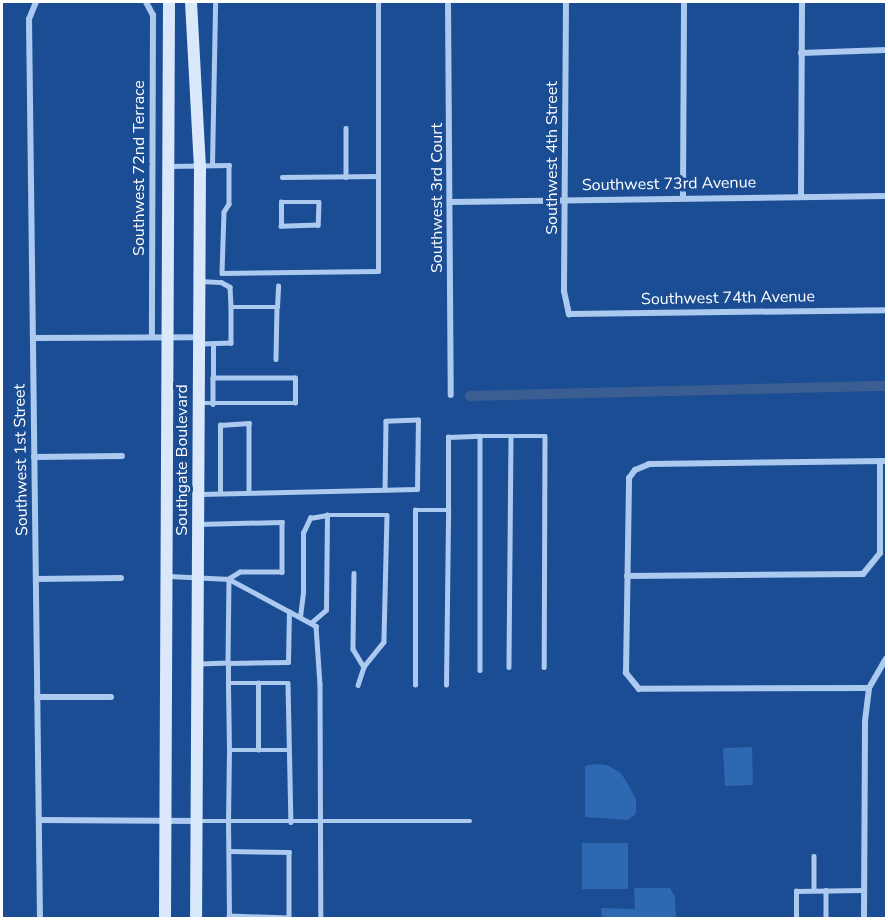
<!DOCTYPE html>
<style>
body{margin:0}
#map{position:relative;width:888px;height:920px;overflow:hidden;background:#1b4d94;font-family:"Nunito Sans",sans-serif}
div>[style]{position:absolute}
.green>*{inset:0;background:#2e67b2}
.canal>*{height:10px;margin:-5px;padding:0 5px;transform-origin:5px;border-radius:5px;background:#3a5e92}
.lane>*{height:4.5px;margin:-2.25px;padding:0 2.25px;transform-origin:2.25px;border-radius:2.25px;background:#acc9ef}
.street>*{height:6px;margin:-3px;padding:0 3px;transform-origin:3px;border-radius:3px;background:#acc9ef}
.secondary>*{height:12px;margin:-6px;padding:0 6px;transform-origin:6px;border-radius:6px;background:#dae8fb}
span{translate:-50% -50%;white-space:nowrap;text-align:center;line-height:1.15;-webkit-text-stroke:6px #1b4d94;paint-order:stroke}
.street-label{font-size:16px;color:#fff}
.frame{position:absolute;inset:0;border:3px solid #fff;pointer-events:none}
</style>
<div id="map">
<div class="green">
<div style="clip-path:polygon(752px 747px,753px 785px,725px 786px,723px 748px)"></div>
<div style="clip-path:polygon(596px 764px,607px 765px,621px 773px,629px 786px,636px 799px,636px 814px,628px 820px,585px 817px,585px 766px)"></div>
<div style="clip-path:polygon(582px 843px,628px 843px,628px 889px,582px 889px)"></div>
<div style="clip-path:polygon(634px 888px,670px 888px,675px 897px,676px 918px,602px 918px,601px 908px,635px 909px)"></div>
</div>
<div class="canal">
<div style="left:470px;top:396px;width:416px;rotate:-1.4deg"></div>
</div>
<div class="lane">
<div style="left:346px;top:128px;width:49px;rotate:90deg"></div>
<div style="left:212px;top:165px;width:163px;rotate:-88.9deg"></div>
<div style="left:170px;top:166px;width:59px;rotate:-1deg"></div>
<div style="left:229px;top:165px;width:39px;rotate:90deg"></div>
<div style="left:229px;top:204px;width:9px;rotate:122deg"></div>
<div style="left:224px;top:212px;width:61px;rotate:91.9deg"></div>
<div style="left:222px;top:273px;width:156px;rotate:-0.7deg"></div>
<div style="left:378px;top:271px;width:269px;rotate:-90deg"></div>
<div style="left:282px;top:177px;width:96px;rotate:-0.6deg"></div>
<div style="left:281px;top:202px;width:38px"></div>
<div style="left:319px;top:202px;width:23px;rotate:92deg"></div>
<div style="left:318px;top:225px;width:37px;rotate:178deg"></div>
<div style="left:281px;top:226px;width:24px;rotate:-90deg"></div>
<div style="left:200px;top:281px;width:21px;rotate:3deg"></div>
<div style="left:221px;top:282px;width:10px;rotate:29deg"></div>
<div style="left:230px;top:287px;width:20px;rotate:87deg"></div>
<div style="left:231px;top:307px;width:36px;rotate:90deg"></div>
<div style="left:231px;top:343px;width:29px;rotate:178deg"></div>
<div style="left:231px;top:307px;width:46px"></div>
<div style="left:277px;top:307px;width:52px;rotate:91.1deg"></div>
<div style="left:277px;top:307px;width:21px;rotate:-87deg"></div>
<div style="left:213px;top:378px;width:26px;rotate:90deg"></div>
<div style="left:199px;top:403px;width:96px"></div>
<div style="left:295px;top:403px;width:25px;rotate:-90deg"></div>
<div style="left:295px;top:378px;width:82px;rotate:180deg"></div>
<div style="left:213px;top:378px;width:34px;rotate:-90deg"></div>
<div style="left:480px;top:436px;width:31px"></div>
<div style="left:511px;top:436px;width:231px;rotate:90.5deg"></div>
<div style="left:511px;top:436px;width:34px"></div>
<div style="left:545px;top:436px;width:231px;rotate:90.2deg"></div>
<div style="left:220px;top:493px;width:68px;rotate:-90deg"></div>
<div style="left:220px;top:425px;width:29px;rotate:-4deg"></div>
<div style="left:249px;top:423px;width:69px;rotate:90deg"></div>
<div style="left:199px;top:494px;width:218px;rotate:-1.3deg"></div>
<div style="left:417px;top:489px;width:69px;rotate:-89.2deg"></div>
<div style="left:418px;top:420px;width:32px;rotate:178deg"></div>
<div style="left:386px;top:421px;width:68px;rotate:90.8deg"></div>
<div style="left:198px;top:524px;width:84px;rotate:-1.4deg"></div>
<div style="left:282px;top:522px;width:50px;rotate:90deg"></div>
<div style="left:282px;top:572px;width:42px;rotate:180deg"></div>
<div style="left:240px;top:572px;width:13px;rotate:148deg"></div>
<div style="left:229px;top:579px;width:84px;rotate:90.7deg"></div>
<div style="left:228px;top:663px;width:28px;rotate:178deg"></div>
<div style="left:354px;top:573px;width:76px;rotate:90.8deg"></div>
<div style="left:353px;top:649px;width:21px;rotate:59deg"></div>
<div style="left:169px;top:576px;width:60px;rotate:2.9deg"></div>
<div style="left:229px;top:579px;width:99px;rotate:28.4deg"></div>
<div style="left:316px;top:626px;width:58px;rotate:86.1deg"></div>
<div style="left:320px;top:684px;width:234px;rotate:89.8deg"></div>
<div style="left:300px;top:617px;width:26px;rotate:-83deg"></div>
<div style="left:303px;top:591px;width:58px;rotate:-90deg"></div>
<div style="left:303px;top:533px;width:17px;rotate:-65deg"></div>
<div style="left:310px;top:518px;width:17px;rotate:-10deg"></div>
<div style="left:312px;top:622px;width:18px;rotate:-41deg"></div>
<div style="left:326px;top:610px;width:95px;rotate:-89.4deg"></div>
<div style="left:327px;top:515px;width:60px"></div>
<div style="left:387px;top:515px;width:127px;rotate:91.4deg"></div>
<div style="left:384px;top:642px;width:32px;rotate:129deg"></div>
<div style="left:364px;top:667px;width:19px;rotate:108deg"></div>
<div style="left:228px;top:683px;width:20px;rotate:-90deg"></div>
<div style="left:228px;top:663px;width:60px;rotate:-1deg"></div>
<div style="left:288px;top:662px;width:50px;rotate:-88.9deg"></div>
<div style="left:415px;top:685px;width:175px;rotate:-90deg"></div>
<div style="left:415px;top:510px;width:33px"></div>
<div style="left:448px;top:510px;width:73px;rotate:-90deg"></div>
<div style="left:448px;top:437px;width:32px;rotate:-2deg"></div>
<div style="left:480px;top:436px;width:234px;rotate:90deg"></div>
<div style="left:446px;top:685px;width:175px;rotate:-89.3deg"></div>
<div style="left:229px;top:750px;width:60px"></div>
<div style="left:258px;top:750px;width:67px;rotate:-90deg"></div>
<div style="left:197px;top:821px;width:273px"></div>
<div style="left:229px;top:851px;width:60px;rotate:1deg"></div>
<div style="left:289px;top:852px;width:66px;rotate:90deg"></div>
<div style="left:289px;top:918px;width:60px;rotate:-178.1deg"></div>
<div style="left:229px;top:916px;width:94px;rotate:-90.6deg"></div>
<div style="left:228px;top:822px;width:72px;rotate:-89.2deg"></div>
<div style="left:229px;top:750px;width:67px;rotate:-90.9deg"></div>
<div style="left:228px;top:683px;width:60px"></div>
<div style="left:288px;top:683px;width:139px;rotate:88.8deg"></div>
<div style="left:814px;top:856px;width:34px;rotate:90deg"></div>
<div style="left:826px;top:890px;width:28px;rotate:90deg"></div>
<div style="left:796px;top:918px;width:27px;rotate:-90deg"></div>
<div style="left:796px;top:891px;width:68px;rotate:-0.8deg"></div>
</div>
<div class="street">
<div style="left:36px;top:2px;width:18px;rotate:112deg"></div>
<div style="left:29px;top:19px;width:899px;rotate:89.3deg"></div>
<div style="left:146px;top:2px;width:15px;rotate:62deg"></div>
<div style="left:153px;top:15px;width:322px;rotate:90.2deg"></div>
<div style="left:448px;top:2px;width:393px;rotate:89.6deg"></div>
<div style="left:566px;top:2px;width:289px;rotate:90.4deg"></div>
<div style="left:564px;top:291px;width:24px;rotate:78deg"></div>
<div style="left:569px;top:314px;width:317px;rotate:-0.7deg"></div>
<div style="left:801px;top:53px;width:85px;rotate:-2deg"></div>
<div style="left:801px;top:196px;width:194px;rotate:-89.7deg"></div>
<div style="left:683px;top:197px;width:195px;rotate:-89.7deg"></div>
<div style="left:451px;top:202px;width:435px;rotate:-0.8deg"></div>
<div style="left:33px;top:338px;width:166px;rotate:-0.3deg"></div>
<div style="left:34px;top:457px;width:88px;rotate:-0.7deg"></div>
<div style="left:627px;top:576px;width:236px;rotate:-0.5deg"></div>
<div style="left:863px;top:574px;width:27px;rotate:-51deg"></div>
<div style="left:880px;top:553px;width:92px;rotate:-90deg"></div>
<div style="left:36px;top:579px;width:85px;rotate:-0.7deg"></div>
<div style="left:869px;top:688px;width:230px;rotate:179.8deg"></div>
<div style="left:639px;top:689px;width:21px;rotate:-129deg"></div>
<div style="left:626px;top:673px;width:195px;rotate:-89.1deg"></div>
<div style="left:629px;top:478px;width:10px;rotate:-53deg"></div>
<div style="left:635px;top:470px;width:15px;rotate:-23deg"></div>
<div style="left:649px;top:464px;width:237px;rotate:-0.7deg"></div>
<div style="left:37px;top:697px;width:74px"></div>
<div style="left:39px;top:820px;width:158px;rotate:0.4deg"></div>
<div style="left:864px;top:918px;width:197px;rotate:-89.7deg"></div>
<div style="left:865px;top:721px;width:33px;rotate:-83deg"></div>
<div style="left:869px;top:688px;width:34px;rotate:-60deg"></div>
</div>
<div class="secondary">
<div style="left:191px;top:2px;width:164px;rotate:86.9deg"></div>
<div style="left:200px;top:166px;width:752px;rotate:90.3deg"></div>
<div style="left:165px;top:918px;width:916px;rotate:-89.75deg"></div>
</div>
<div class="street-label">
<span style="left:552px;top:158px;rotate:-90deg">Southwest 4th Street</span>
<span style="left:139px;top:168px;rotate:-90deg">Southwest 72nd Terrace</span>
<span style="left:669px;top:184px;rotate:-1deg">Southwest 73rd Avenue</span>
<span style="left:437px;top:198px;rotate:-90deg">Southwest 3rd Court</span>
<span style="left:728px;top:298px;rotate:-1deg">Southwest 74th Avenue</span>
<span style="left:21px;top:460px;rotate:-91deg">Southwest 1st Street</span>
<span style="left:182px;top:460px;rotate:-90deg">Southgate Boulevard</span>
</div>
<div class="frame"></div>
</div>
